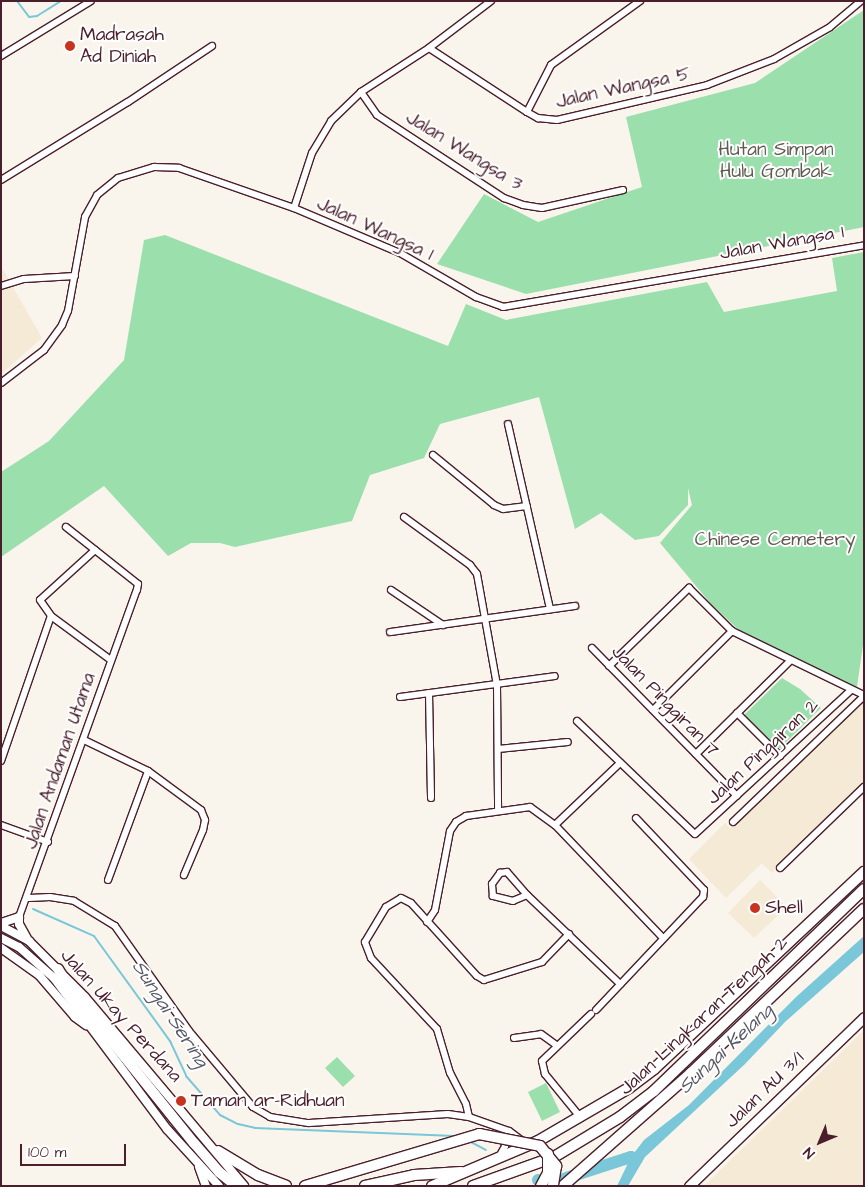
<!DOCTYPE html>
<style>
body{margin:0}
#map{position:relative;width:865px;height:1187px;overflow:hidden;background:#faf5ec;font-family:"Architects Daughter",sans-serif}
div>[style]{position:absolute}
.built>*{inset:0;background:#f5ead5}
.green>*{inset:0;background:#9adfac}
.water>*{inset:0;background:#79c7d8}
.stream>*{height:2px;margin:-1px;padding:0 1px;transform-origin:1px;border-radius:1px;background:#79c7d8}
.river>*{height:12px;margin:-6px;padding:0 6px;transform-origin:6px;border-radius:6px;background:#79c7d8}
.roads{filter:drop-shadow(1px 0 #4a1f2b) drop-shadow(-1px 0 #4a1f2b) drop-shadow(0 1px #4a1f2b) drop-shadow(0 -1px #4a1f2b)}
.minor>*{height:6px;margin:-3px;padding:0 3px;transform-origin:3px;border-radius:3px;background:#fff}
.tertiary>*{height:8px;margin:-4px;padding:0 4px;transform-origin:4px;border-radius:4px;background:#fff}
.secondary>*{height:9px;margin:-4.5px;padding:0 4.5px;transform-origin:4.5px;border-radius:4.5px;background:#fff}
.trunk>*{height:10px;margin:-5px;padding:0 5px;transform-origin:5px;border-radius:5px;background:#fff}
.bridges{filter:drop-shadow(1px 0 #4a1f2b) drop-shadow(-1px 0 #4a1f2b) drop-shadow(0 1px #4a1f2b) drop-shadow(0 -1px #4a1f2b)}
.trunk-bridge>*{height:10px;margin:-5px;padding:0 5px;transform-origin:5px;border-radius:5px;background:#fff}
.dots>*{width:14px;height:14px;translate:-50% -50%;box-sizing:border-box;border:2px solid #fff;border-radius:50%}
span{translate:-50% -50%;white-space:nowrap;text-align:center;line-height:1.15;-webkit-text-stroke:4px #fff;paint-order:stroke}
.poi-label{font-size:19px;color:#4a1f2b}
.left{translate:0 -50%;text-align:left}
.street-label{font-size:19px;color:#4a1f2b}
.park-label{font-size:19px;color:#625952}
.water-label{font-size:20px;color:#5a5a68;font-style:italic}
.frame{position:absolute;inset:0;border:2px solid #4a1f2b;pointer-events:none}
.north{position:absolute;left:795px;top:1117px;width:50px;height:50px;-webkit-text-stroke:4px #fff;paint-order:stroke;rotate:225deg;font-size:14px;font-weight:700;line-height:20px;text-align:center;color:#4a1f2b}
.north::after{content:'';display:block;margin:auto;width:18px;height:22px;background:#4a1f2b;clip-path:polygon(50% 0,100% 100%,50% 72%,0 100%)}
.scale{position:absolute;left:20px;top:1144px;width:106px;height:22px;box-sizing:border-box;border:2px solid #4a1f2b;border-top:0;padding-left:6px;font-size:15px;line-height:18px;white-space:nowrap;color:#4a1f2b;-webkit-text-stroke:4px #fff;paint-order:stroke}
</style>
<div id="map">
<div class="built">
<div style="clip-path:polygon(1px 266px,42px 338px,1px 374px)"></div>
<div style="clip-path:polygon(864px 700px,864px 784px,772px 873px,762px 863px,726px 898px,689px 859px,725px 823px,730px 828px)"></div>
<div style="clip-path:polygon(760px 880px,787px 907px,754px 938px,728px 913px)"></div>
<div style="clip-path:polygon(864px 1030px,864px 1186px,704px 1186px)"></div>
</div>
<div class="green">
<div style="clip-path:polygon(864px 10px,864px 227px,526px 294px,437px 264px,484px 194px,538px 222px,642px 187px,626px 117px,755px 83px)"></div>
<div style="clip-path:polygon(165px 235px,448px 346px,466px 304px,506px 320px,707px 282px,724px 312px,837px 291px,832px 258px,864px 252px,864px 638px,857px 687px,785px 656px,741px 632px,711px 604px,660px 543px,692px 505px,688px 488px,688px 505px,659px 536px,635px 540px,601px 513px,575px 529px,539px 397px,440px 424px,424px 458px,370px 475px,352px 521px,235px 547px,220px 543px,191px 543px,168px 556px,104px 486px,1px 557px,1px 472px,49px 441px,124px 360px,144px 240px)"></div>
<div style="clip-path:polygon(782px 678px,800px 689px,821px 708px,779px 749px,744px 715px)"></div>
<div style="clip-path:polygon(337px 1057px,355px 1076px,343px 1087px,325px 1068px)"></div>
<div style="clip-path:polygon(546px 1083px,560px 1112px,542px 1121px,528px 1092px)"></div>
</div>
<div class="water">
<div style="clip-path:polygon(864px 936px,864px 952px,785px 1022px,745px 1064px,645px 1157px,628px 1186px,617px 1186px,631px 1157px,644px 1140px,689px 1105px,796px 997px)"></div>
</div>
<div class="stream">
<div style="left:17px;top:1px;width:20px;rotate:53deg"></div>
<div style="left:29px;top:17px;width:8px;rotate:-7deg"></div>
<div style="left:37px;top:16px;width:28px;rotate:-32deg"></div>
<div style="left:33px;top:909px;width:67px;rotate:23.9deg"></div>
<div style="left:94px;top:936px;width:130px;rotate:54.1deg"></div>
<div style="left:170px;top:1041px;width:38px;rotate:65deg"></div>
<div style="left:186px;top:1076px;width:52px;rotate:48.9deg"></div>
<div style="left:220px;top:1115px;width:20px;rotate:27deg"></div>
<div style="left:238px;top:1124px;width:17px;rotate:13deg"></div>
<div style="left:255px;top:1128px;width:200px;rotate:2.3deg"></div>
<div style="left:469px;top:1141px;width:19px;rotate:28deg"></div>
</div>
<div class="river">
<div style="left:538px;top:1180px;width:13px;rotate:13deg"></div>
<div style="left:551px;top:1183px;width:84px;rotate:-18deg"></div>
<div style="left:631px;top:1157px;width:6px;rotate:18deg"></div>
</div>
<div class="roads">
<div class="minor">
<div style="left:429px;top:48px;width:117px;rotate:33.1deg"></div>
<div style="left:527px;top:112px;width:13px;rotate:29deg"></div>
<div style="left:538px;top:118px;width:19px;rotate:6deg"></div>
<div style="left:557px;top:120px;width:154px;rotate:-13.1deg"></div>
<div style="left:707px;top:85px;width:72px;rotate:-21.2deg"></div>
<div style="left:774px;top:59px;width:64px;rotate:-29.7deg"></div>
<div style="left:830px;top:27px;width:40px;rotate:-40deg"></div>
<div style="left:1px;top:56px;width:105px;rotate:-31.4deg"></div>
<div style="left:361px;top:92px;width:28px;rotate:55deg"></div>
<div style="left:377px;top:115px;width:152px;rotate:33.2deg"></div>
<div style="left:504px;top:198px;width:20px;rotate:20deg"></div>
<div style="left:523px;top:205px;width:19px;rotate:9deg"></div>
<div style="left:542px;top:208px;width:83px;rotate:-12.5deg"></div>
<div style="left:527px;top:112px;width:53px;rotate:-62.9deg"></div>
<div style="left:551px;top:65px;width:110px;rotate:-35.7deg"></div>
<div style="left:1px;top:180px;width:149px;rotate:-31.6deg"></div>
<div style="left:128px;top:102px;width:101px;rotate:-33.7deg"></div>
<div style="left:294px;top:208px;width:58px;rotate:-71.9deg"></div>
<div style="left:312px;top:153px;width:37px;rotate:-59deg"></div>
<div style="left:331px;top:121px;width:42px;rotate:-44deg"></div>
<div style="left:361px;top:92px;width:81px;rotate:-32.9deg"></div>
<div style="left:429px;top:48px;width:78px;rotate:-37.2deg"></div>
<div style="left:1px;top:286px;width:24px;rotate:-17deg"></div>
<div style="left:24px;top:279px;width:51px;rotate:-3.4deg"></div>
<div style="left:1px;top:383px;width:54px;rotate:-37.5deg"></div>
<div style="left:44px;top:350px;width:31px;rotate:-54deg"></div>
<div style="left:62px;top:325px;width:15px;rotate:-67deg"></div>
<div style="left:68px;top:311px;width:96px;rotate:-79.7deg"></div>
<div style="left:85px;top:217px;width:25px;rotate:-61deg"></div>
<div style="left:97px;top:195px;width:27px;rotate:-39deg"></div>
<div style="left:118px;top:178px;width:38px;rotate:-17deg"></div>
<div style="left:154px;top:167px;width:25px;rotate:2deg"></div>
<div style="left:179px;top:168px;width:122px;rotate:19.2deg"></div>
<div style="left:294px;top:208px;width:115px;rotate:23deg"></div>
<div style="left:400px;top:253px;width:88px;rotate:30.1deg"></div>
<div style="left:476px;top:297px;width:29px;rotate:20deg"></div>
<div style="left:503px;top:307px;width:366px;rotate:-9.7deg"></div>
<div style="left:508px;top:424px;width:190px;rotate:77.2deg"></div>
<div style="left:433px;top:455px;width:79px;rotate:39.3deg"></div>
<div style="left:494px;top:505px;width:10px;rotate:24deg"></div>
<div style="left:503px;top:509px;width:24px;rotate:-7deg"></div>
<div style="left:404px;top:517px;width:82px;rotate:36deg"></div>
<div style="left:470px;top:565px;width:11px;rotate:52deg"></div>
<div style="left:477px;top:574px;width:113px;rotate:79.8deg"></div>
<div style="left:497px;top:685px;width:125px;rotate:89.5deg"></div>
<div style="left:95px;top:550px;width:74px;rotate:137.7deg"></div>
<div style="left:40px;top:600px;width:19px;rotate:55deg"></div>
<div style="left:51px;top:616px;width:74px;rotate:36.3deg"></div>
<div style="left:391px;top:590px;width:63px;rotate:33.9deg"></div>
<div style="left:390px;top:632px;width:187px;rotate:-8deg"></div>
<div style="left:592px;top:648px;width:207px;rotate:45.6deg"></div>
<div style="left:609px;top:666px;width:112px;rotate:-44.3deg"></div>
<div style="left:689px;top:588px;width:61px;rotate:45deg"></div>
<div style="left:732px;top:631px;width:147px;rotate:25.9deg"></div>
<div style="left:429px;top:693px;width:105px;rotate:88.9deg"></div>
<div style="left:400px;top:697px;width:156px;rotate:-7.7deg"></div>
<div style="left:653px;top:710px;width:112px;rotate:-45deg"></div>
<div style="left:737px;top:713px;width:61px;rotate:45deg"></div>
<div style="left:577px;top:721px;width:163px;rotate:43.8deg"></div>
<div style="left:695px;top:834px;width:212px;rotate:-42.7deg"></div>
<div style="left:84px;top:740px;width:71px;rotate:25.8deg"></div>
<div style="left:148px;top:771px;width:66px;rotate:36.3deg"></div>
<div style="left:201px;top:810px;width:11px;rotate:68deg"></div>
<div style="left:205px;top:820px;width:10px;rotate:101deg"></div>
<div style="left:203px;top:830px;width:49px;rotate:112.9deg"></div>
<div style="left:498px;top:749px;width:70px;rotate:-5.7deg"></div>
<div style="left:696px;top:754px;width:132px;rotate:-44.7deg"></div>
<div style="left:1px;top:761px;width:153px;rotate:-71deg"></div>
<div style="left:733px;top:822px;width:182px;rotate:-43.9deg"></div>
<div style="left:1px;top:825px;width:50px;rotate:19.9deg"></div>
<div style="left:555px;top:825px;width:90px;rotate:-43.6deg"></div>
<div style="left:780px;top:868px;width:117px;rotate:-44deg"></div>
<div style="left:108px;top:880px;width:116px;rotate:-69.8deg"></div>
<div style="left:527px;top:895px;width:15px;rotate:157deg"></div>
<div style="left:513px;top:901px;width:21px;rotate:-166deg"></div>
<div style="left:493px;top:896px;width:12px;rotate:-95deg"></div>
<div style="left:492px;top:884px;width:14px;rotate:-54deg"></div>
<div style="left:500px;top:873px;width:7px;rotate:-8deg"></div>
<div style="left:507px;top:872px;width:30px;rotate:49deg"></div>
<div style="left:527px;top:895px;width:129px;rotate:43.7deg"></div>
<div style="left:29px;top:898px;width:21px;rotate:-3deg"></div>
<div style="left:50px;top:897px;width:24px;rotate:9deg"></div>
<div style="left:74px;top:901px;width:48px;rotate:31.4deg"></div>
<div style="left:115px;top:926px;width:128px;rotate:54.8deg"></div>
<div style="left:189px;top:1031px;width:99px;rotate:49.9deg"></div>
<div style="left:253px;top:1107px;width:20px;rotate:30deg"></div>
<div style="left:270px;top:1117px;width:39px;rotate:9deg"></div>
<div style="left:309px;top:1123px;width:139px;rotate:-3.7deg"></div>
<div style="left:448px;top:1114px;width:21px;rotate:8deg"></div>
<div style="left:19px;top:917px;width:348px;rotate:-70.2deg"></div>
<div style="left:137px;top:590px;width:6px;rotate:-81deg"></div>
<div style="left:138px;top:584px;width:92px;rotate:-141.6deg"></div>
<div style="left:427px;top:922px;width:14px;rotate:-56deg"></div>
<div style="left:435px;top:910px;width:80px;rotate:-79.2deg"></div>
<div style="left:450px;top:831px;width:11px;rotate:-56deg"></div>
<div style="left:456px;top:822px;width:12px;rotate:-31deg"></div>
<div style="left:466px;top:816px;width:65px;rotate:-8deg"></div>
<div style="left:530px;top:807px;width:31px;rotate:36deg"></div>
<div style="left:555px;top:825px;width:156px;rotate:46.3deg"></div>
<div style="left:596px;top:1010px;width:156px;rotate:-46.6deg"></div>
<div style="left:703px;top:897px;width:7px;rotate:-82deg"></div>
<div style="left:704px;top:890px;width:99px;rotate:-133.4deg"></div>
<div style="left:514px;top:1038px;width:27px;rotate:-8deg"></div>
<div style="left:541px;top:1034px;width:19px;rotate:36deg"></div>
<div style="left:581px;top:1118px;width:57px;rotate:-129.3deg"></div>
<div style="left:545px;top:1074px;width:13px;rotate:-103deg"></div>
<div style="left:542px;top:1061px;width:68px;rotate:-43.8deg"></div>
<div style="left:521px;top:1140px;width:15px;rotate:-143deg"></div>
<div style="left:509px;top:1131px;width:42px;rotate:-160.7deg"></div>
<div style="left:469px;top:1117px;width:13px;rotate:-103deg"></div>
<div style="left:466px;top:1104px;width:35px;rotate:-117deg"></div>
<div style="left:450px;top:1073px;width:46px;rotate:-106.5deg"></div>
<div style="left:437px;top:1029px;width:97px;rotate:-132.9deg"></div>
<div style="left:371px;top:958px;width:17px;rotate:-111deg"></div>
<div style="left:365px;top:942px;width:41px;rotate:-59deg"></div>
<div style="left:386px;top:907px;width:17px;rotate:-31deg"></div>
<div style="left:401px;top:898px;width:11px;rotate:27deg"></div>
<div style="left:411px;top:903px;width:98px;rotate:47.9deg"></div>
<div style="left:477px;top:976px;width:8px;rotate:30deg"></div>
<div style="left:484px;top:980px;width:61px;rotate:-17.2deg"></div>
<div style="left:542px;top:962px;width:39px;rotate:-46deg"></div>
<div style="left:499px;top:1157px;width:13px;rotate:-61deg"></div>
<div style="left:505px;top:1146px;width:9px;rotate:-96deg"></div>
</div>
<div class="tertiary">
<div style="left:19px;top:917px;width:7px;rotate:90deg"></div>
<div style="left:19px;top:924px;width:18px;rotate:61deg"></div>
<div style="left:1px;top:923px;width:19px;rotate:-18deg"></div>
<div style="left:1px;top:926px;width:32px;rotate:28deg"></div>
<div style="left:29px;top:941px;width:79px;rotate:45deg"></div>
<div style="left:85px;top:997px;width:247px;rotate:49.9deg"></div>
<div style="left:1px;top:938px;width:20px;rotate:27deg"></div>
<div style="left:19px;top:947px;width:47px;rotate:41.5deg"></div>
<div style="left:54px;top:978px;width:189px;rotate:53.2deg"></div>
<div style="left:167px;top:1129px;width:77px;rotate:47.6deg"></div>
<div style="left:1px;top:948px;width:47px;rotate:35.4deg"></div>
<div style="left:39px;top:975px;width:55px;rotate:49.4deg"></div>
<div style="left:75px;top:1017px;width:14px;rotate:36deg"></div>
<div style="left:199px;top:1167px;width:20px;rotate:70deg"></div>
</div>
<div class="secondary">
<div style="left:689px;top:1186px;width:243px;rotate:-44deg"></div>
</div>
<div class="trunk">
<div style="left:58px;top:969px;width:23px;rotate:59deg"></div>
<div style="left:70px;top:989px;width:198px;rotate:51.2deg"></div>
<div style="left:194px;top:1143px;width:38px;rotate:49deg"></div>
<div style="left:219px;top:1172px;width:22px;rotate:39deg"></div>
<div style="left:218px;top:1151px;width:47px;rotate:31deg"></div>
<div style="left:258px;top:1175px;width:30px;rotate:21deg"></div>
<div style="left:365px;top:1186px;width:50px;rotate:-12.7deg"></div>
<div style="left:414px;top:1175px;width:47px;rotate:-3.7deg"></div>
<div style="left:432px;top:1186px;width:115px;rotate:-23deg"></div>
<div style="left:538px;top:1141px;width:105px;rotate:-30.2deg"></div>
<div style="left:629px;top:1088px;width:31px;rotate:-37deg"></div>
<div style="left:654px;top:1069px;width:288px;rotate:-43.2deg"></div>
<div style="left:473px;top:1186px;width:86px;rotate:-19.7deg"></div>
<div style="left:554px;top:1157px;width:77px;rotate:-31.2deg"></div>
<div style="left:620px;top:1117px;width:43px;rotate:-37.4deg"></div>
<div style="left:654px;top:1091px;width:291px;rotate:-43.9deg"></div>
<div style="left:563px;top:1186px;width:171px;rotate:-41.4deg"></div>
<div style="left:691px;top:1073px;width:238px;rotate:-43.5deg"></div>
</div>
</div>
<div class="bridges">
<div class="trunk-bridge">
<div style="left:305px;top:1186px;width:182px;rotate:-16.6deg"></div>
<div style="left:479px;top:1134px;width:62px;rotate:11.1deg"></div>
<div style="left:540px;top:1146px;width:26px;rotate:51deg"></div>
<div style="left:556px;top:1166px;width:20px;rotate:99deg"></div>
<div style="left:541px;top:1186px;width:15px;rotate:-62deg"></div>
<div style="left:548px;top:1173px;width:19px;rotate:-90deg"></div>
</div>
</div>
<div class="dots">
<div style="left:70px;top:46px;background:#c8321e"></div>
<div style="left:755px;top:908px;background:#c8321e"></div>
<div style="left:181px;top:1101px;background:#c8321e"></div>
</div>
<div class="poi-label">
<span class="left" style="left:80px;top:46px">Madrasah<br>Ad Diniah</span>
<span class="left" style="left:765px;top:908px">Shell</span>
<span class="left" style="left:191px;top:1101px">Taman ar-Ridhuan</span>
</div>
<div class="street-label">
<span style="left:623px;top:88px;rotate:-12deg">Jalan Wangsa 5</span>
<span style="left:464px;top:151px;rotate:32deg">Jalan Wangsa 3</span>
<span style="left:375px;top:229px;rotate:25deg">Jalan Wangsa 1</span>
<span style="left:782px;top:243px;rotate:-10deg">Jalan Wangsa 1</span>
<span style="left:665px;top:701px;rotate:46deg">Jalan Pinggiran 7</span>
<span style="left:763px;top:752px;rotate:-43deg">Jalan Pinggiran 2</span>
<span style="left:60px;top:761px;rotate:-71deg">Jalan Andaman Utama</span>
<span style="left:121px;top:1016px;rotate:48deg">Jalan Ukay Perdana</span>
<span style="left:704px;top:1016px;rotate:-43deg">Jalan Lingkaran Tengah 2</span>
<span style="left:765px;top:1090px;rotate:-44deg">Jalan AU 3/1</span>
</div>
<div class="park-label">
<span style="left:776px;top:161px">Hutan Simpan<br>Hulu Gombak</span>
<span style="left:775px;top:540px">Chinese Cemetery</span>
</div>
<div class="water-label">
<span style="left:170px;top:1014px;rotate:57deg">Sungai Sering</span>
<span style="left:726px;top:1049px;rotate:-43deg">Sungai Kelang</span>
</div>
<div class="frame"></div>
<div class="north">N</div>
<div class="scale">100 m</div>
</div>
